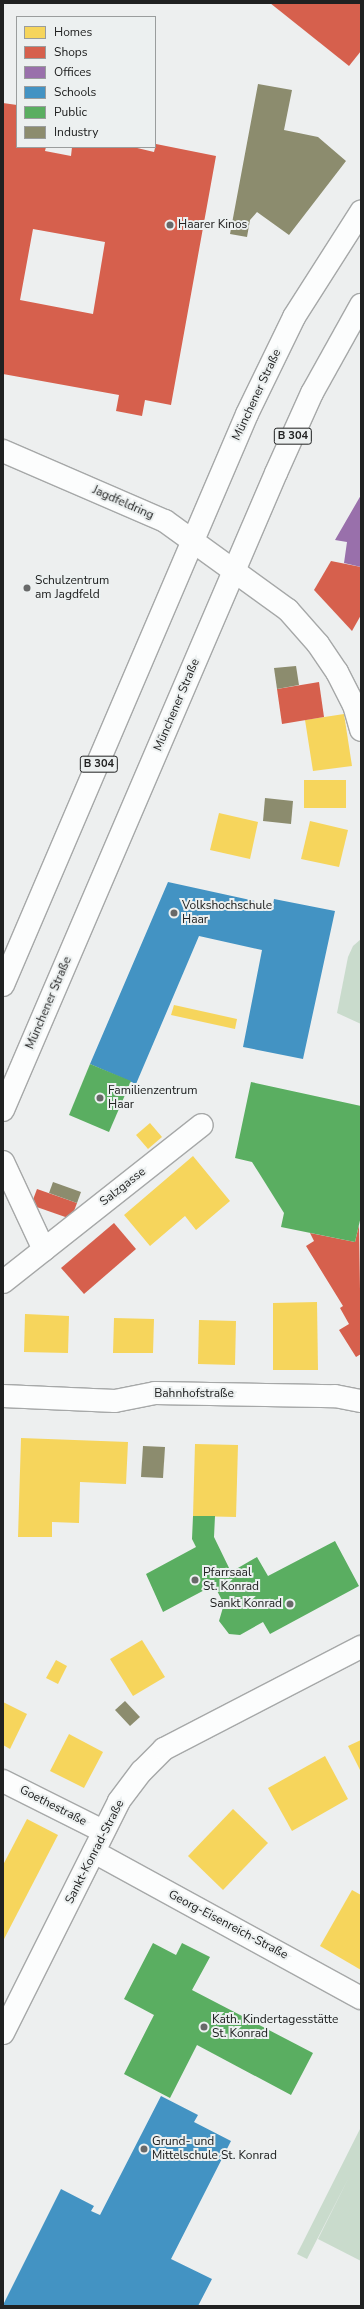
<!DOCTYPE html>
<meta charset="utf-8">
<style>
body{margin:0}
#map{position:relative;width:364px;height:2309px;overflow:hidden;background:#edefef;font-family:"Nunito Sans",sans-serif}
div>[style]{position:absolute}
.green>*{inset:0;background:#c9dbcc}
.homes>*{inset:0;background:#f6d55c}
.shops>*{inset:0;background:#d6604d}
.offices>*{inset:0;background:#9970ab}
.schools>*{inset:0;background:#4393c3}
.public>*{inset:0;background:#5aae61}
.industry>*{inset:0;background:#8c8c6e}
.roads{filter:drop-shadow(1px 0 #a6a8a8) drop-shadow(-1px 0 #a6a8a8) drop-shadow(0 1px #a6a8a8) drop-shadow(0 -1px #a6a8a8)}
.street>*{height:22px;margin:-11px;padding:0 11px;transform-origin:11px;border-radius:11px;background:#fcfdfd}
.primary>*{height:22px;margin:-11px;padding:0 11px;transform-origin:11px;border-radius:11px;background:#fcfdfd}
.dots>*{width:11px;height:11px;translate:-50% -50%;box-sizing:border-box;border:2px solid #ecf0f0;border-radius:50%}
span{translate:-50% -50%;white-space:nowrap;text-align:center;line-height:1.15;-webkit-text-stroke:4px #ecf0f0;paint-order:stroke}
.shield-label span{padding:1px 3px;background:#ecf0f0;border:1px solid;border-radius:3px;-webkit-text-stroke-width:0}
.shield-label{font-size:11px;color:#202121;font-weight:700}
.poi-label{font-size:12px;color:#202121}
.left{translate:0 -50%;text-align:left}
.right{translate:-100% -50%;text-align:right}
.street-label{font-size:12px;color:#202121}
.frame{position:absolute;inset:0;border:4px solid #202121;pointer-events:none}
.legend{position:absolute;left:16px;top:16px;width:140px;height:132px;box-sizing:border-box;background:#ecf0f0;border:1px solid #9a9d9d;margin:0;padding:5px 7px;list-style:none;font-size:12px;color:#202121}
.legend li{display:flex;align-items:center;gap:8px;height:20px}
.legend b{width:20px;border:1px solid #9a9d9d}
</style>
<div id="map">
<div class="green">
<div style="clip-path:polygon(361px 939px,361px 1024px,337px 1013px,348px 957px,353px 946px)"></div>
<div style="clip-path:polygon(361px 2127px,361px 2261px,318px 2239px,348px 2179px,307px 2259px,297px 2254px)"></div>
</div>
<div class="homes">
<div style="clip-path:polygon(344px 714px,352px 766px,313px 771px,305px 720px)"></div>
<div style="clip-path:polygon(304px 780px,346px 780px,346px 808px,304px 808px)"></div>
<div style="clip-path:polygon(219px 813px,258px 822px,250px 859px,210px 850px)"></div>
<div style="clip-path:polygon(310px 821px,348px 830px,339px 867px,301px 859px)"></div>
<div style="clip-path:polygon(174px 1005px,237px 1019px,235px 1029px,171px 1015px)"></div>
<div style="clip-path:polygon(150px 1123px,162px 1137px,148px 1149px,136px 1135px)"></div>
<div style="clip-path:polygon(193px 1156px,230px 1201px,196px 1230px,185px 1216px,150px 1246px,124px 1215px)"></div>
<div style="clip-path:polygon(317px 1302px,318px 1370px,273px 1370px,273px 1303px)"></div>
<div style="clip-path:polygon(25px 1314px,69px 1316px,68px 1353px,24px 1352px)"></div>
<div style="clip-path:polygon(114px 1318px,154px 1319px,153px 1353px,113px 1353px)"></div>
<div style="clip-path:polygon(199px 1320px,236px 1321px,235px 1365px,198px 1364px)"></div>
<div style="clip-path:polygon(21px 1438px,128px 1442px,126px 1484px,80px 1482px,79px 1523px,52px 1522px,52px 1537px,18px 1537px)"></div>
<div style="clip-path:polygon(195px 1444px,238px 1445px,236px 1517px,193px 1516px)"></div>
<div style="clip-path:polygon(142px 1640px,165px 1677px,133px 1696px,110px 1659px)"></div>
<div style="clip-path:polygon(56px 1660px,67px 1666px,58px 1684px,46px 1678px)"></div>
<div style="clip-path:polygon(3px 1702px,27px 1714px,10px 1749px,3px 1745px)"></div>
<div style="clip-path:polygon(69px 1734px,103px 1752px,84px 1788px,50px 1771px)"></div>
<div style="clip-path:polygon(361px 1740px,361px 1772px,348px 1746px)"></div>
<div style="clip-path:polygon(325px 1756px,348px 1799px,292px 1831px,268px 1788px)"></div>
<div style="clip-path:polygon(233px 1809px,268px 1843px,223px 1890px,188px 1856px)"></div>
<div style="clip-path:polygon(27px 1819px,58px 1835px,3px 1941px,3px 1865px)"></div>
<div style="clip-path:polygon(352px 1890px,361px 1895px,361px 1970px,320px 1946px)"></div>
</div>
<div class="shops">
<div style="clip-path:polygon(270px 3px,361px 3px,361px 51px,349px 66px)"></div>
<div style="clip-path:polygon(evenodd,3px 103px,17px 105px,17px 147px,46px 147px,45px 151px,71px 156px,72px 147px,133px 147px,154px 152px,156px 144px,216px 156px,171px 405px,145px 400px,142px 416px,116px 411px,119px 395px,3px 374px,3px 103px,33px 229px,105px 242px,93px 314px,20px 300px,33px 229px)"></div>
<div style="clip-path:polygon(331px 561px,361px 567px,361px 615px,352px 631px,314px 590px)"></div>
<div style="clip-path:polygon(319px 682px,324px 717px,282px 724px,277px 689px)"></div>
<div style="clip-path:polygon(37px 1189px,77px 1203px,71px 1219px,31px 1205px)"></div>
<div style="clip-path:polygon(114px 1223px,136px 1249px,84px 1294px,61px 1268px)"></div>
<div style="clip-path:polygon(359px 1225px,361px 1354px,356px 1357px,339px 1330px,349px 1324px,340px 1308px,343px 1306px,306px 1246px,314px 1241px,310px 1233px,355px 1242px)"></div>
</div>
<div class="offices">
<div style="clip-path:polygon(361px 495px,361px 567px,344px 563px,347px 542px,335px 540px)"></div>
</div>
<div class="schools">
<div style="clip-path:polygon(168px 882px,273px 905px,274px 899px,335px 911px,303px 1059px,243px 1047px,262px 950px,199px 936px,136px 1084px,90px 1064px)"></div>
<div style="clip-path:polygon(161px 2096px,198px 2115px,194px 2122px,231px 2141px,171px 2259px,212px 2279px,198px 2306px,3px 2305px,61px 2189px,94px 2206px,91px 2211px,100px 2215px)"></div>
</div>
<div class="public">
<div style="clip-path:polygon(90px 1064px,131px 1081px,109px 1132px,69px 1115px)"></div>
<div style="clip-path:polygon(251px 1082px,361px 1106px,361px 1216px,355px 1242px,281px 1227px,284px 1213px,259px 1173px,252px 1162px,235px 1158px)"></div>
<div style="clip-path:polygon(193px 1516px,215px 1516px,214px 1537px,231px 1572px,257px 1557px,268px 1576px,335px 1541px,359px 1586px,270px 1634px,263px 1622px,240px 1635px,229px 1634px,219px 1621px,224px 1604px,214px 1585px,163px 1612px,146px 1574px,196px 1547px,192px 1539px)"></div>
<div style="clip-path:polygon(153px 1943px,176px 1955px,182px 1943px,210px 1957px,192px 1990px,313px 2053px,291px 2095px,197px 2045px,170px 2098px,124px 2074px,154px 2015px,124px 1999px)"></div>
</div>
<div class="industry">
<div style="clip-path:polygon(258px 84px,292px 90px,284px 130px,318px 137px,346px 161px,289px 235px,257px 212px,250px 220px,247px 237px,230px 234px)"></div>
<div style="clip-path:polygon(296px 666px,299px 685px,277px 689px,274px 668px)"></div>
<div style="clip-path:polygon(265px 798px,293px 801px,291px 824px,263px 821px)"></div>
<div style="clip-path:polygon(53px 1182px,81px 1192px,77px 1203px,49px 1193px)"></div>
<div style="clip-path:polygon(143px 1446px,165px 1447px,163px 1478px,141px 1477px)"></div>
<div style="clip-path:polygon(125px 1701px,140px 1717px,130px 1726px,115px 1710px)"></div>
</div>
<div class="roads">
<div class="street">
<div style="left:3px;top:451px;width:176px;rotate:23.4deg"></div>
<div style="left:165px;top:521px;width:152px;rotate:35.9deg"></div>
<div style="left:288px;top:610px;width:45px;rotate:48.6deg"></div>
<div style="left:318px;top:644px;width:34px;rotate:56deg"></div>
<div style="left:337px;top:672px;width:37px;rotate:63deg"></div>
<div style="left:354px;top:705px;width:26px;rotate:74deg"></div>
<div style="left:3px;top:1162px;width:97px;rotate:65deg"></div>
<div style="left:3px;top:1282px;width:253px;rotate:-38.3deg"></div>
<div style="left:3px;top:1396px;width:112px;rotate:2.6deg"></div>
<div style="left:115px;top:1401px;width:41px;rotate:-11.3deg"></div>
<div style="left:155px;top:1393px;width:180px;rotate:1deg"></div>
<div style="left:335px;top:1396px;width:26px;rotate:11deg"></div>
<div style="left:3px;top:1781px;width:112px;rotate:26.6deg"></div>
<div style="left:94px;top:1852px;width:304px;rotate:28.7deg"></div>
<div style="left:3px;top:2033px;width:259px;rotate:-63.4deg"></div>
<div style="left:119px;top:1801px;width:38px;rotate:-53deg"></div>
<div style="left:142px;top:1771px;width:31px;rotate:-45deg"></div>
<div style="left:164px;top:1749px;width:222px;rotate:-27.4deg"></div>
</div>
<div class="primary">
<div style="left:3px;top:985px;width:621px;rotate:-66.86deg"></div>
<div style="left:247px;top:414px;width:108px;rotate:-64.1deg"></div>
<div style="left:294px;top:317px;width:125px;rotate:-57.5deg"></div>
<div style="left:3px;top:1110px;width:693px;rotate:-66.8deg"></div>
<div style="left:276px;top:473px;width:88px;rotate:-65.8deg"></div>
<div style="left:312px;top:393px;width:101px;rotate:-60.9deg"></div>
</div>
</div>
<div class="dots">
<div style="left:170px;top:225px;background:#686969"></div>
<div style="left:27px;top:588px;background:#686969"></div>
<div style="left:174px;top:913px;background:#686969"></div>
<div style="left:100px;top:1098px;background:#686969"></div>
<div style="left:195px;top:1580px;background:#686969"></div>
<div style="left:290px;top:1604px;background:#686969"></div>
<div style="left:204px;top:2027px;background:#686969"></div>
<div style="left:144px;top:2149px;background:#686969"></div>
</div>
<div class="shield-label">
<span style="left:293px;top:436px">B 304</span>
<span style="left:99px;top:764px">B 304</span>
</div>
<div class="poi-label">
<span class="left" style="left:178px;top:225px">Haarer Kinos</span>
<span class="left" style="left:35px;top:588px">Schulzentrum<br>am Jagdfeld</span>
<span class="left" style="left:182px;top:913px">Volkshochschule<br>Haar</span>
<span class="left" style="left:108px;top:1098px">Familienzentrum<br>Haar</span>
<span class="left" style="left:203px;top:1580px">Pfarrsaal<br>St. Konrad</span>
<span class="right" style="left:282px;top:1604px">Sankt Konrad</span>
<span class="left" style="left:212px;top:2027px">Kath. Kindertagesstätte<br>St. Konrad</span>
<span class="left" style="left:152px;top:2149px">Grund- und<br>Mittelschule St. Konrad</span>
</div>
<div class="street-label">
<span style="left:257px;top:395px;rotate:-65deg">Münchener Straße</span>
<span style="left:123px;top:503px;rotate:24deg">Jagdfeldring</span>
<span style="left:177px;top:705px;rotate:-67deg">Münchener Straße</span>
<span style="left:49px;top:1003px;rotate:-67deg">Münchener Straße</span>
<span style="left:123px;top:1187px;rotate:-38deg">Salzgasse</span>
<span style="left:194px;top:1394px">Bahnhofstraße</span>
<span style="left:53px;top:1806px;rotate:27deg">Goethestraße</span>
<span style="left:95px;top:1852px;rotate:-63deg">Sankt-Konrad-Straße</span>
<span style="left:228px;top:1925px;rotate:28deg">Georg-Eisenreich-Straße</span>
</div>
<div class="frame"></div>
<ul class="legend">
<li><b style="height:11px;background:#f6d55c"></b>Homes</li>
<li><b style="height:11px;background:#d6604d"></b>Shops</li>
<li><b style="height:11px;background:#9970ab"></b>Offices</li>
<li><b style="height:11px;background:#4393c3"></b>Schools</li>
<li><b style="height:11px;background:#5aae61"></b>Public</li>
<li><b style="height:11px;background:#8c8c6e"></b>Industry</li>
</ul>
</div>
